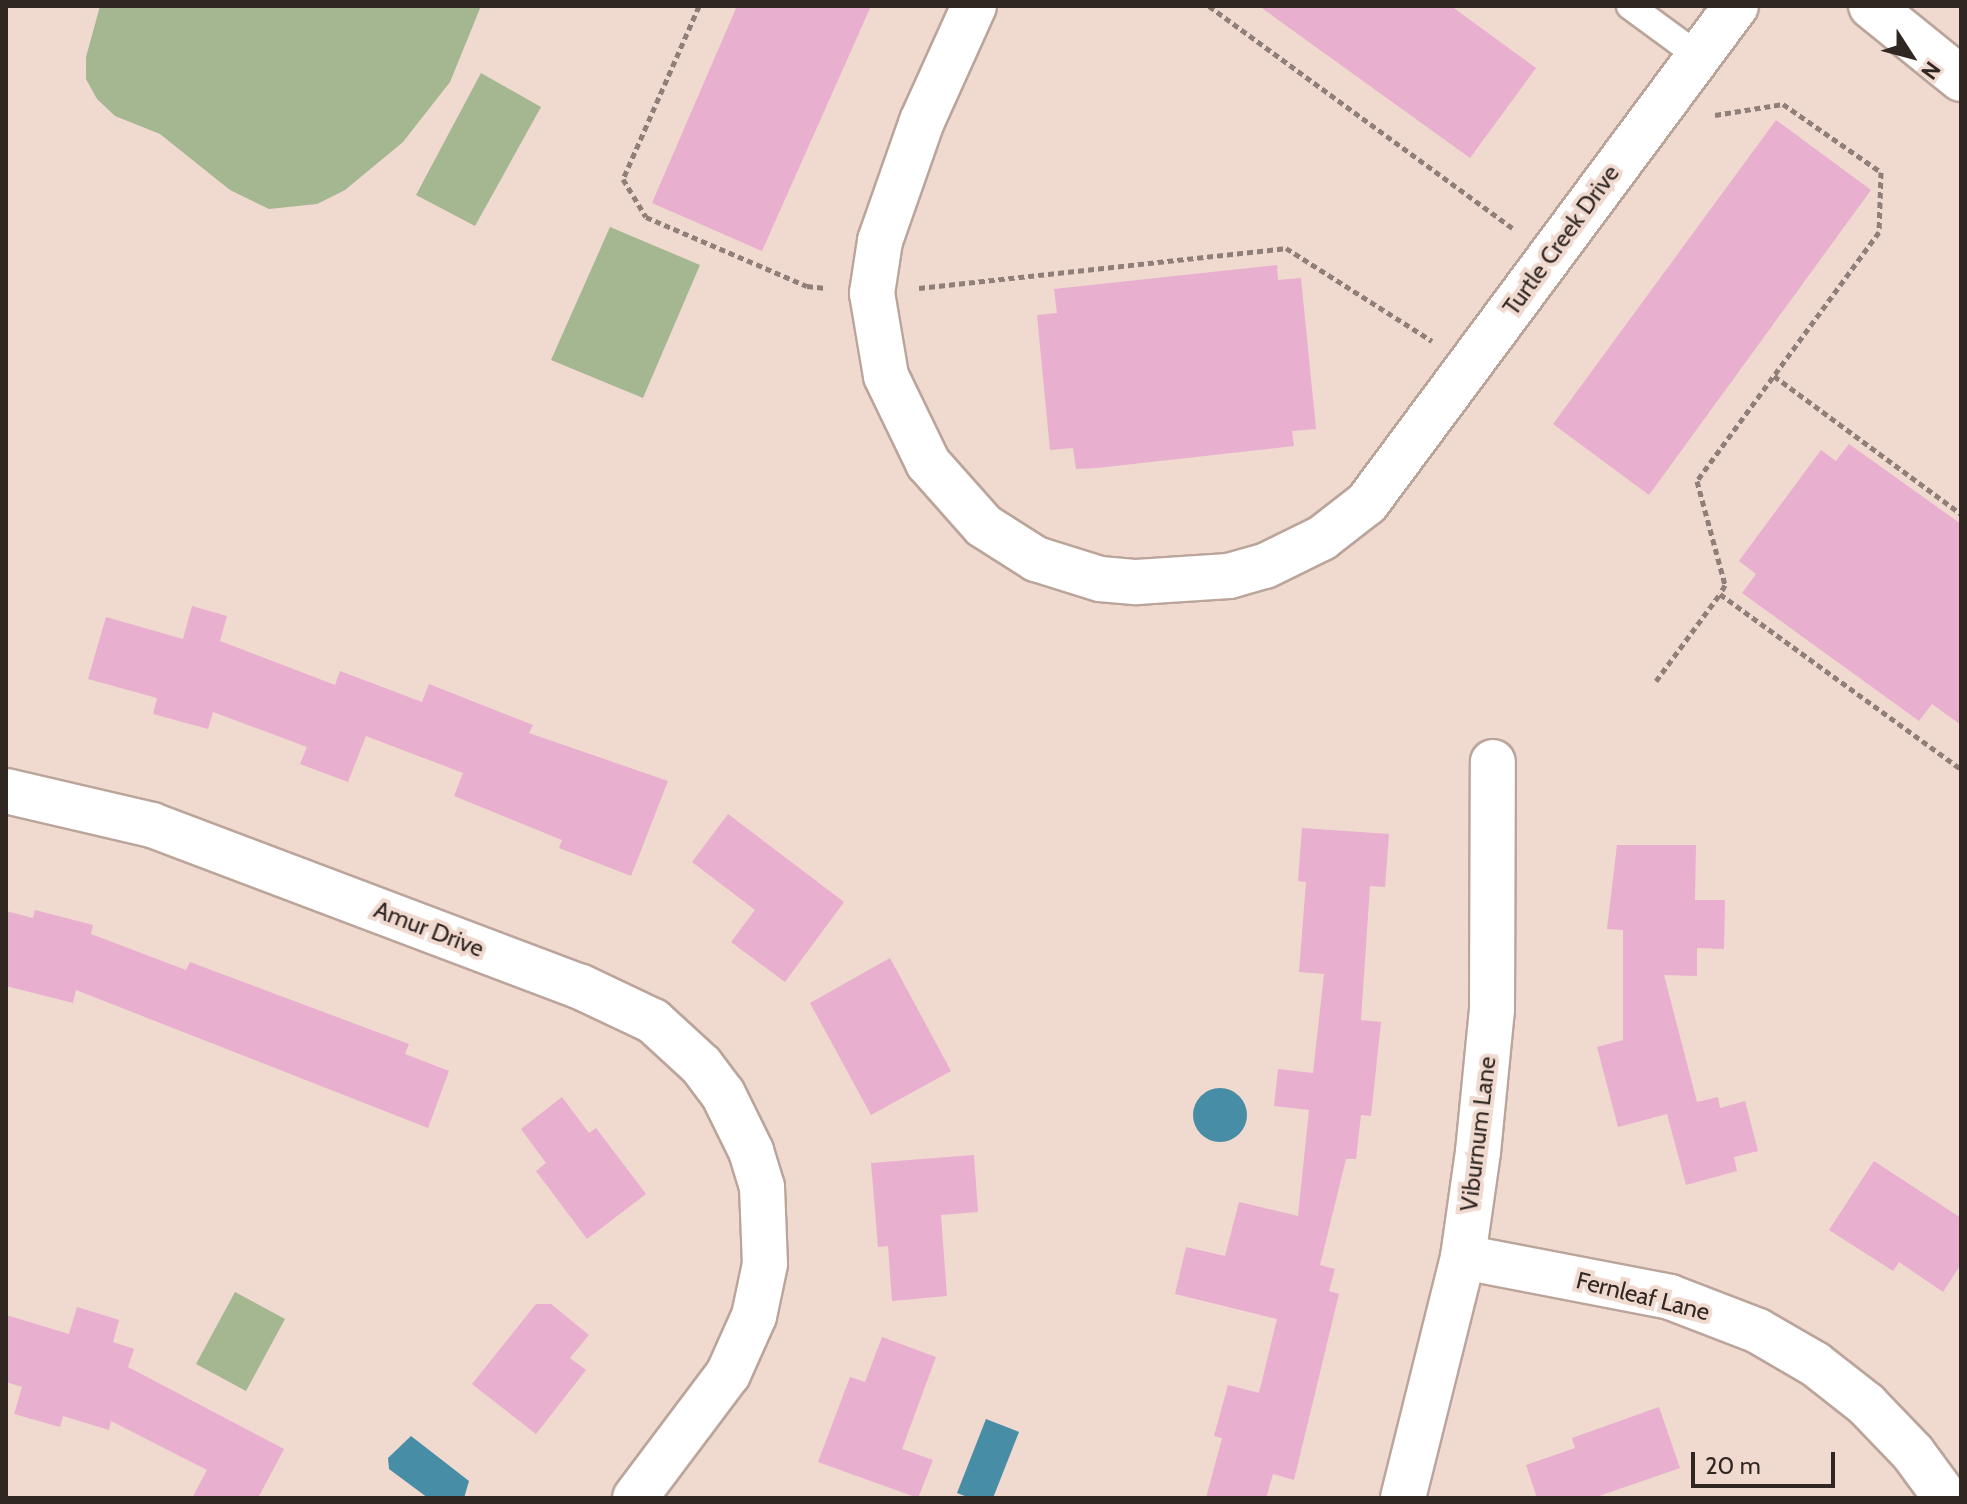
<!DOCTYPE html>
<style>
body{margin:0}
#map{position:relative;width:1967px;height:1504px;overflow:hidden;background:#f0d9cf;font-family:Cabin,sans-serif}
div>[style]{position:absolute}
.green>*{inset:0;background:#a5b790}
.water>*{inset:0;background:#488da6}
.round{border-radius:50%}
.building>*{inset:0;background:#e8afcf}
.path>*{height:5px;margin-top:-2.5px;transform-origin:0;background:repeating-linear-gradient(90deg,#8f7f78 0 6px,transparent 0 10px)}
.roads{filter:drop-shadow(2px 0 #bba59b) drop-shadow(-2px 0 #bba59b) drop-shadow(0 2px #bba59b) drop-shadow(0 -2px #bba59b)}
.lane>*{height:26px;margin:-13px;padding:0 13px;transform-origin:13px;border-radius:13px;background:#fff}
.street>*{height:44px;margin:-22px;padding:0 22px;transform-origin:22px;border-radius:22px;background:#fff}
span{translate:-50% -50%;white-space:nowrap;text-align:center;line-height:1.15;-webkit-text-stroke:8px #f0d9cf;paint-order:stroke}
.street-label{font-size:24px;color:#302723}
.frame{position:absolute;inset:0;border:8px solid #302723;pointer-events:none}
.north{position:absolute;left:1871px;top:16px;width:80px;height:80px;-webkit-text-stroke:6px #f0d9cf;paint-order:stroke;rotate:126deg;font-size:22px;font-weight:700;line-height:32px;text-align:center;color:#302723}
.north::after{content:'';display:block;margin:auto;width:28px;height:36px;background:#302723;clip-path:polygon(50% 0,100% 100%,50% 72%,0 100%)}
.scale{position:absolute;left:1691px;top:1452px;width:144px;height:36px;box-sizing:border-box;border:4px solid #302723;border-top:0;padding-left:10px;font-size:24px;line-height:28px;white-space:nowrap;color:#302723;-webkit-text-stroke:6px #f0d9cf;paint-order:stroke}
</style>
<div id="map">
<div class="green">
<div style="clip-path:polygon(100px 6px,481px 6px,450px 82px,403px 142px,345px 190px,317px 204px,269px 209px,230px 190px,160px 134px,115px 116px,97px 99px,86px 79px,86px 57px)"></div>
<div style="clip-path:polygon(481px 73px,541px 107px,475px 226px,416px 195px)"></div>
<div style="clip-path:polygon(610px 227px,700px 265px,643px 398px,551px 360px)"></div>
<div style="clip-path:polygon(235px 1292px,285px 1319px,246px 1391px,196px 1364px)"></div>
</div>
<div class="water">
<div class="round" style="left:1193px;top:1088px;width:54px;height:54px"></div>
<div style="clip-path:polygon(986px 1419px,1019px 1432px,993px 1498px,970px 1498px,957px 1493px)"></div>
<div style="clip-path:polygon(411px 1436px,469px 1481px,464px 1498px,428px 1498px,389px 1469px,388px 1458px)"></div>
</div>
<div class="building">
<div style="clip-path:polygon(737px 6px,871px 6px,762px 251px,652px 203px)"></div>
<div style="clip-path:polygon(1259px 6px,1451px 6px,1536px 68px,1470px 158px)"></div>
<div style="clip-path:polygon(1776px 120px,1871px 190px,1649px 495px,1553px 424px)"></div>
<div style="clip-path:polygon(1277px 265px,1278px 280px,1301px 278px,1316px 429px,1292px 431px,1294px 446px,1097px 468px,1076px 469px,1073px 448px,1050px 450px,1037px 315px,1057px 313px,1054px 289px)"></div>
<div style="clip-path:polygon(1849px 444px,1961px 524px,1961px 725px,1932px 704px,1919px 721px,1742px 593px,1756px 574px,1739px 561px,1821px 450px,1836px 461px)"></div>
<div style="clip-path:polygon(192px 606px,227px 616px,220px 641px,335px 685px,340px 671px,422px 702px,429px 684px,533px 725px,529px 733px,668px 781px,631px 876px,559px 848px,562px 840px,454px 796px,463px 773px,366px 736px,348px 782px,300px 764px,307px 747px,213px 712px,208px 729px,153px 714px,157px 698px,88px 679px,106px 617px,183px 639px)"></div>
<div style="clip-path:polygon(728px 814px,844px 902px,785px 982px,731px 942px,755px 910px,692px 862px)"></div>
<div style="clip-path:polygon(1302px 828px,1389px 834px,1385px 887px,1370px 886px,1361px 1020px,1381px 1022px,1371px 1116px,1361px 1115px,1356px 1159px,1346px 1159px,1320px 1265px,1335px 1269px,1329px 1291px,1339px 1294px,1294px 1480px,1273px 1474px,1266px 1498px,1206px 1498px,1222px 1438px,1214px 1436px,1228px 1385px,1259px 1393px,1277px 1319px,1175px 1294px,1186px 1247px,1225px 1256px,1239px 1202px,1298px 1216px,1309px 1110px,1274px 1106px,1278px 1069px,1313px 1073px,1324px 974px,1299px 972px,1306px 882px,1298px 881px)"></div>
<div style="clip-path:polygon(1617px 845px,1696px 845px,1695px 900px,1725px 900px,1724px 949px,1697px 948px,1697px 976px,1664px 975px,1697px 1102px,1718px 1097px,1720px 1108px,1745px 1101px,1758px 1151px,1734px 1157px,1737px 1171px,1686px 1185px,1667px 1114px,1618px 1127px,1597px 1047px,1623px 1040px,1623px 930px,1607px 929px)"></div>
<div style="clip-path:polygon(35px 910px,93px 925px,91px 934px,186px 970px,190px 962px,409px 1044px,405px 1054px,449px 1071px,428px 1128px,76px 990px,73px 1003px,6px 986px,6px 911px,33px 918px)"></div>
<div style="clip-path:polygon(890px 958px,951px 1071px,871px 1115px,810px 1003px)"></div>
<div style="clip-path:polygon(562px 1097px,589px 1133px,596px 1128px,646px 1194px,587px 1239px,536px 1171px,546px 1163px,521px 1129px)"></div>
<div style="clip-path:polygon(974px 1155px,978px 1212px,941px 1215px,947px 1296px,892px 1301px,888px 1246px,878px 1247px,871px 1163px)"></div>
<div style="clip-path:polygon(1874px 1161px,1961px 1218px,1961px 1264px,1943px 1292px,1899px 1262px,1893px 1271px,1829px 1230px)"></div>
<div style="clip-path:polygon(536px 1304px,551px 1304px,589px 1335px,570px 1358px,586px 1370px,536px 1434px,472px 1384px)"></div>
<div style="clip-path:polygon(77px 1307px,119px 1320px,113px 1342px,134px 1349px,128px 1367px,284px 1449px,258px 1498px,192px 1498px,207px 1470px,111px 1421px,109px 1430px,63px 1416px,60px 1427px,14px 1414px,22px 1387px,6px 1382px,6px 1315px,69px 1334px)"></div>
<div style="clip-path:polygon(882px 1337px,936px 1357px,902px 1449px,933px 1460px,918px 1498px,818px 1462px,850px 1377px,865px 1382px)"></div>
<div style="clip-path:polygon(1659px 1407px,1680px 1468px,1593px 1498px,1537px 1498px,1526px 1465px,1575px 1448px,1572px 1438px)"></div>
</div>
<div class="path">
<div style="left:699px;top:6px;width:189px;rotate:113.7deg"></div>
<div style="left:623px;top:179px;width:44px;rotate:58.8deg"></div>
<div style="left:646px;top:217px;width:175px;rotate:23.2deg"></div>
<div style="left:807px;top:286px;width:19px;rotate:6deg"></div>
<div style="left:1209px;top:6px;width:376px;rotate:36.2deg"></div>
<div style="left:1715px;top:115px;width:69px;rotate:-9.2deg"></div>
<div style="left:1783px;top:104px;width:119px;rotate:34.8deg"></div>
<div style="left:1881px;top:172px;width:60px;rotate:91.9deg"></div>
<div style="left:1879px;top:232px;width:308px;rotate:126.2deg"></div>
<div style="left:1697px;top:481px;width:108px;rotate:74.9deg"></div>
<div style="left:1725px;top:585px;width:10px;rotate:119deg"></div>
<div style="left:1720px;top:594px;width:298px;rotate:36deg"></div>
<div style="left:919px;top:288px;width:369px;rotate:-6.2deg"></div>
<div style="left:1286px;top:248px;width:173px;rotate:32.5deg"></div>
<div style="left:1774px;top:376px;width:232px;rotate:36.4deg"></div>
<div style="left:1656px;top:681px;width:108px;rotate:-53.7deg"></div>
</div>
<div class="roads">
<div class="lane">
<div style="left:1630px;top:6px;width:83px;rotate:36.2deg"></div>
</div>
<div class="street">
<div style="left:974px;top:6px;width:126px;rotate:114.3deg"></div>
<div style="left:922px;top:121px;width:127px;rotate:109.3deg"></div>
<div style="left:880px;top:241px;width:53px;rotate:98.7deg"></div>
<div style="left:872px;top:293px;width:84px;rotate:80.4deg"></div>
<div style="left:886px;top:376px;width:97px;rotate:64.2deg"></div>
<div style="left:928px;top:463px;width:84px;rotate:48.4deg"></div>
<div style="left:984px;top:526px;width:62px;rotate:32.4deg"></div>
<div style="left:1036px;top:559px;width:67px;rotate:17.4deg"></div>
<div style="left:1100px;top:579px;width:37px;rotate:5deg"></div>
<div style="left:1137px;top:582px;width:92px;rotate:-3.7deg"></div>
<div style="left:1229px;top:576px;width:37px;rotate:-16deg"></div>
<div style="left:1265px;top:566px;width:64px;rotate:-26.2deg"></div>
<div style="left:1322px;top:538px;width:57px;rotate:-37.9deg"></div>
<div style="left:1367px;top:503px;width:619px;rotate:-53.41deg"></div>
<div style="left:1871px;top:6px;width:116px;rotate:39deg"></div>
<div style="left:6px;top:791px;width:150px;rotate:13.1deg"></div>
<div style="left:152px;top:825px;width:456px;rotate:20.7deg"></div>
<div style="left:579px;top:986px;width:82px;rotate:25.3deg"></div>
<div style="left:653px;top:1021px;width:65px;rotate:42.5deg"></div>
<div style="left:701px;top:1065px;width:36px;rotate:53deg"></div>
<div style="left:723px;top:1094px;width:64px;rotate:63.8deg"></div>
<div style="left:751px;top:1151px;width:38px;rotate:73deg"></div>
<div style="left:762px;top:1187px;width:77px;rotate:87.8deg"></div>
<div style="left:765px;top:1264px;width:53px;rotate:101.9deg"></div>
<div style="left:754px;top:1316px;width:64px;rotate:114.1deg"></div>
<div style="left:728px;top:1374px;width:155px;rotate:126.9deg"></div>
<div style="left:1463px;top:1257px;width:211px;rotate:10.9deg"></div>
<div style="left:1670px;top:1297px;width:94px;rotate:21.1deg"></div>
<div style="left:1758px;top:1331px;width:66px;rotate:30.1deg"></div>
<div style="left:1815px;top:1364px;width:65px;rotate:38.1deg"></div>
<div style="left:1866px;top:1404px;width:68px;rotate:46.2deg"></div>
<div style="left:1913px;top:1453px;width:56px;rotate:53.7deg"></div>
<div style="left:1403px;top:1498px;width:248px;rotate:-76deg"></div>
<div style="left:1463px;top:1257px;width:106px;rotate:-81.9deg"></div>
<div style="left:1478px;top:1152px;width:143px;rotate:-84.4deg"></div>
<div style="left:1492px;top:1010px;width:248px;rotate:-89.8deg"></div>
</div>
</div>
<div class="street-label">
<span style="left:1561px;top:240px;rotate:-54deg">Turtle Creek Drive</span>
<span style="left:429px;top:929px;rotate:21deg">Amur Drive</span>
<span style="left:1478px;top:1134px;rotate:-83deg">Viburnum Lane</span>
<span style="left:1643px;top:1296px;rotate:14deg">Fernleaf Lane</span>
</div>
<div class="frame"></div>
<div class="north">N</div>
<div class="scale">20 m</div>
</div>
